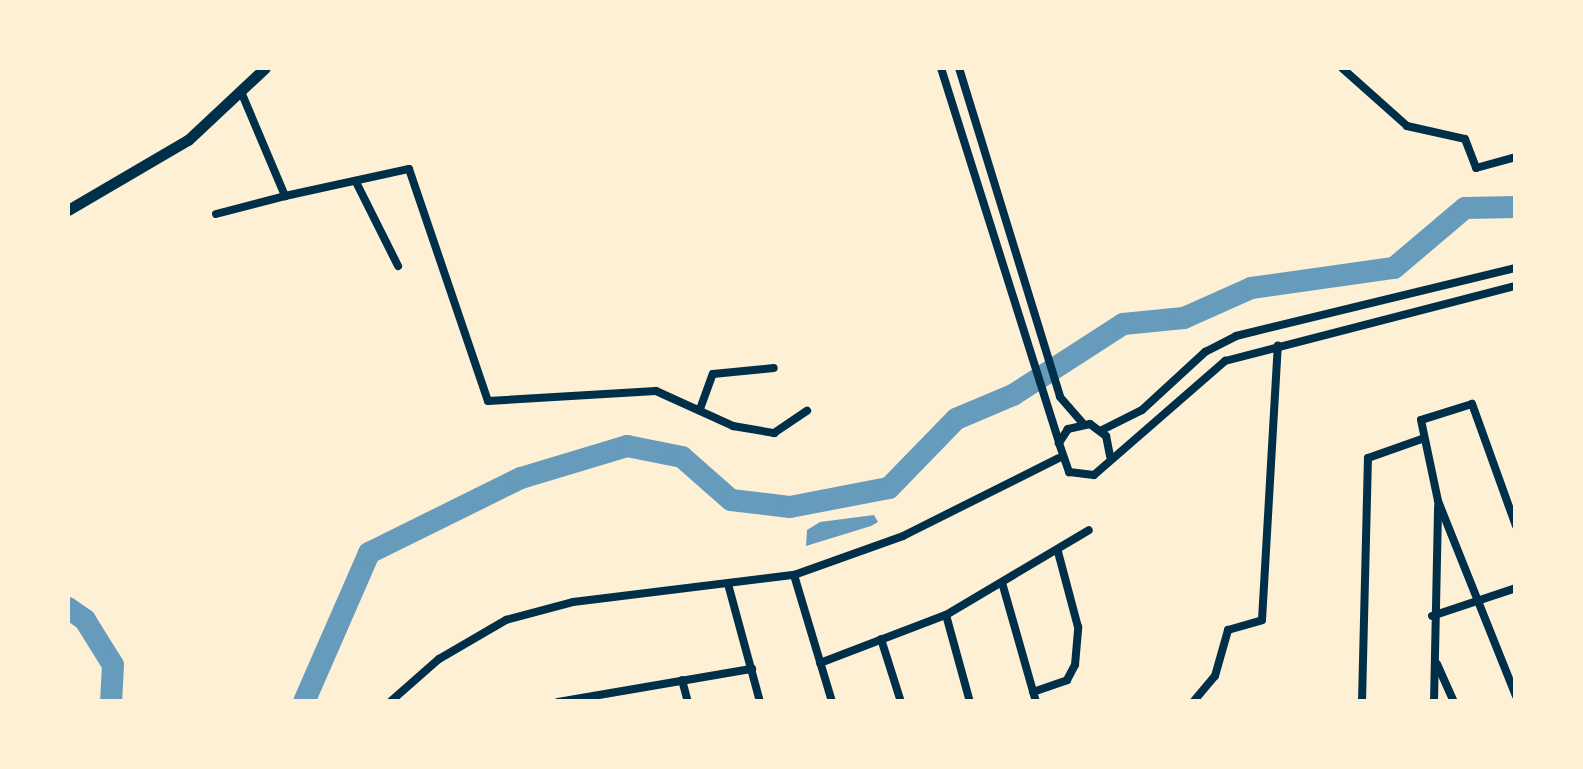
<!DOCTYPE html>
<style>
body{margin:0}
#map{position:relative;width:1583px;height:769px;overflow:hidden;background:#fdf0d5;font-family:Rubik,sans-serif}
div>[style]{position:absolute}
.water>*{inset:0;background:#669bbc}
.river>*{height:22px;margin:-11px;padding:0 11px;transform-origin:11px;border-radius:11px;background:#669bbc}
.minor>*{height:8px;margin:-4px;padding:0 4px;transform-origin:4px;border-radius:4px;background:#003049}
.primary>*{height:11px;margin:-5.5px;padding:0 5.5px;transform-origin:5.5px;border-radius:5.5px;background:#003049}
span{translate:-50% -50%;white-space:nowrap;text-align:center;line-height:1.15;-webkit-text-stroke:10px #fdf0d5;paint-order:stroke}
.frame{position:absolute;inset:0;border:70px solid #fdf0d5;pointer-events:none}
</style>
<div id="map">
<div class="water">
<div style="clip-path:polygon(874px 515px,878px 522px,871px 526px,806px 546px,807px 530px,820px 522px)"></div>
</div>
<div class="river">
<div style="left:68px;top:608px;width:21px;rotate:35deg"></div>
<div style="left:85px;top:620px;width:53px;rotate:58.1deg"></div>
<div style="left:113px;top:665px;width:37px;rotate:93deg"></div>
<div style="left:304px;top:702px;width:163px;rotate:-66.4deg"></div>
<div style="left:369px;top:553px;width:169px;rotate:-26.3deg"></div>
<div style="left:521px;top:478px;width:111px;rotate:-16.8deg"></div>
<div style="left:627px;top:446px;width:56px;rotate:11.3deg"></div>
<div style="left:682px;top:457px;width:65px;rotate:41.3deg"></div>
<div style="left:731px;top:500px;width:59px;rotate:6.8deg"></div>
<div style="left:790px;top:507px;width:101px;rotate:-10.9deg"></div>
<div style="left:889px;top:488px;width:96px;rotate:-45.8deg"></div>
<div style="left:956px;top:419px;width:62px;rotate:-22.8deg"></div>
<div style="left:1013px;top:395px;width:131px;rotate:-32.8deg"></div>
<div style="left:1123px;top:324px;width:61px;rotate:-5.6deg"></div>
<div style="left:1184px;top:318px;width:73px;rotate:-24.1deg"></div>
<div style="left:1251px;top:288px;width:144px;rotate:-8deg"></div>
<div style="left:1394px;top:268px;width:93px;rotate:-40.2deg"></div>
<div style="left:1465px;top:208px;width:51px;rotate:-1.1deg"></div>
</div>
<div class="minor">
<div style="left:941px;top:68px;width:393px;rotate:72.5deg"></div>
<div style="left:959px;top:68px;width:344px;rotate:72.9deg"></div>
<div style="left:1060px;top:397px;width:35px;rotate:49deg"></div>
<div style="left:1342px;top:68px;width:87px;rotate:41.7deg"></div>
<div style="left:1407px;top:126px;width:59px;rotate:12.6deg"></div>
<div style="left:1465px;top:139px;width:31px;rotate:69deg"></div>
<div style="left:1476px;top:168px;width:41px;rotate:-15.4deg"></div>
<div style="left:242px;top:94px;width:111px;rotate:67.1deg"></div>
<div style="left:285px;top:196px;width:127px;rotate:-12.3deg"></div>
<div style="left:409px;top:169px;width:245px;rotate:71.2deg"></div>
<div style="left:488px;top:401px;width:168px;rotate:-3.4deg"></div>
<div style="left:656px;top:391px;width:85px;rotate:24.4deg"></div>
<div style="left:733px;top:426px;width:42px;rotate:9.7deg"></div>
<div style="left:774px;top:433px;width:40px;rotate:-34deg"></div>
<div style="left:356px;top:182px;width:94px;rotate:63.4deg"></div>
<div style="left:216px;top:214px;width:71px;rotate:-14.6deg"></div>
<div style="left:700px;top:409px;width:37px;rotate:-70deg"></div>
<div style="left:713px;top:374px;width:61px;rotate:-5.6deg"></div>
<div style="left:1102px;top:430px;width:45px;rotate:-26.6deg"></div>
<div style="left:1142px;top:410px;width:86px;rotate:-42.6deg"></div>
<div style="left:1205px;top:352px;width:35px;rotate:-27deg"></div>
<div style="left:1236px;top:336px;width:288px;rotate:-13.7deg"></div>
<div style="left:1110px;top:456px;width:20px;rotate:-101deg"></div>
<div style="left:1106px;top:436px;width:20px;rotate:-143deg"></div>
<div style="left:1090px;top:424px;width:23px;rotate:167deg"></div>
<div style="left:1068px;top:429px;width:17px;rotate:123deg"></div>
<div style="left:1059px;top:443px;width:31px;rotate:71deg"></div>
<div style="left:1069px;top:472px;width:25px;rotate:7deg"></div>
<div style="left:1094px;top:475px;width:174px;rotate:-41deg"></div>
<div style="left:1225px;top:361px;width:301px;rotate:-14.5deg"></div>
<div style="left:1516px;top:526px;width:130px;rotate:-109.8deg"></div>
<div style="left:1472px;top:404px;width:53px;rotate:162.6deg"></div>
<div style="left:1421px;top:420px;width:83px;rotate:78.1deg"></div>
<div style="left:1438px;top:501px;width:210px;rotate:68.2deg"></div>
<div style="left:794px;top:575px;width:133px;rotate:73.3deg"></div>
<div style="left:728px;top:584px;width:122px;rotate:74.8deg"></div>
<div style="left:1003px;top:586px;width:121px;rotate:74.1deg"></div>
<div style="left:946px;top:615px;width:90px;rotate:74.6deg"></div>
<div style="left:1432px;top:616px;width:89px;rotate:-18.4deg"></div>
<div style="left:881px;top:639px;width:66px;rotate:72.4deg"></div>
<div style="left:820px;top:663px;width:135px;rotate:-20.9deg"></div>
<div style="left:946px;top:615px;width:166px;rotate:-30.7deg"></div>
<div style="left:1437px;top:664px;width:42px;rotate:65.9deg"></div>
<div style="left:682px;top:680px;width:23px;rotate:75deg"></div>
<div style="left:1033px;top:692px;width:36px;rotate:-19deg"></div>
<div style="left:1067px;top:680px;width:17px;rotate:-62deg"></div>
<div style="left:1075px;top:665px;width:38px;rotate:-85deg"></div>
<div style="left:1078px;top:627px;width:78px;rotate:-104.9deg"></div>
<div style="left:390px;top:702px;width:65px;rotate:-41.3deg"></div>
<div style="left:439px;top:659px;width:78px;rotate:-30.2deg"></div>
<div style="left:506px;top:620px;width:69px;rotate:-15deg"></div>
<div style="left:573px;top:602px;width:223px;rotate:-7deg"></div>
<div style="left:794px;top:575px;width:116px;rotate:-19.7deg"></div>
<div style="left:903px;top:536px;width:174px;rotate:-26.6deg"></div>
<div style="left:558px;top:702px;width:197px;rotate:-9.7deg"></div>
<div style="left:1193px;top:702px;width:34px;rotate:-50deg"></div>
<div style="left:1215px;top:676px;width:48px;rotate:-74.2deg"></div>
<div style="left:1228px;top:630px;width:35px;rotate:-16deg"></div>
<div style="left:1262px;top:620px;width:275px;rotate:-86.7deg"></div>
<div style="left:1362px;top:702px;width:244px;rotate:-88.6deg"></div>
<div style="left:1368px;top:458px;width:57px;rotate:-19.4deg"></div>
<div style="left:1434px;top:702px;width:196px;rotate:-88.8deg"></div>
</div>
<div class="primary">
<div style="left:68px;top:210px;width:139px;rotate:-30.3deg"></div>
<div style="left:188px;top:140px;width:105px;rotate:-43.1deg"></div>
</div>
<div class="frame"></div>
</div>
